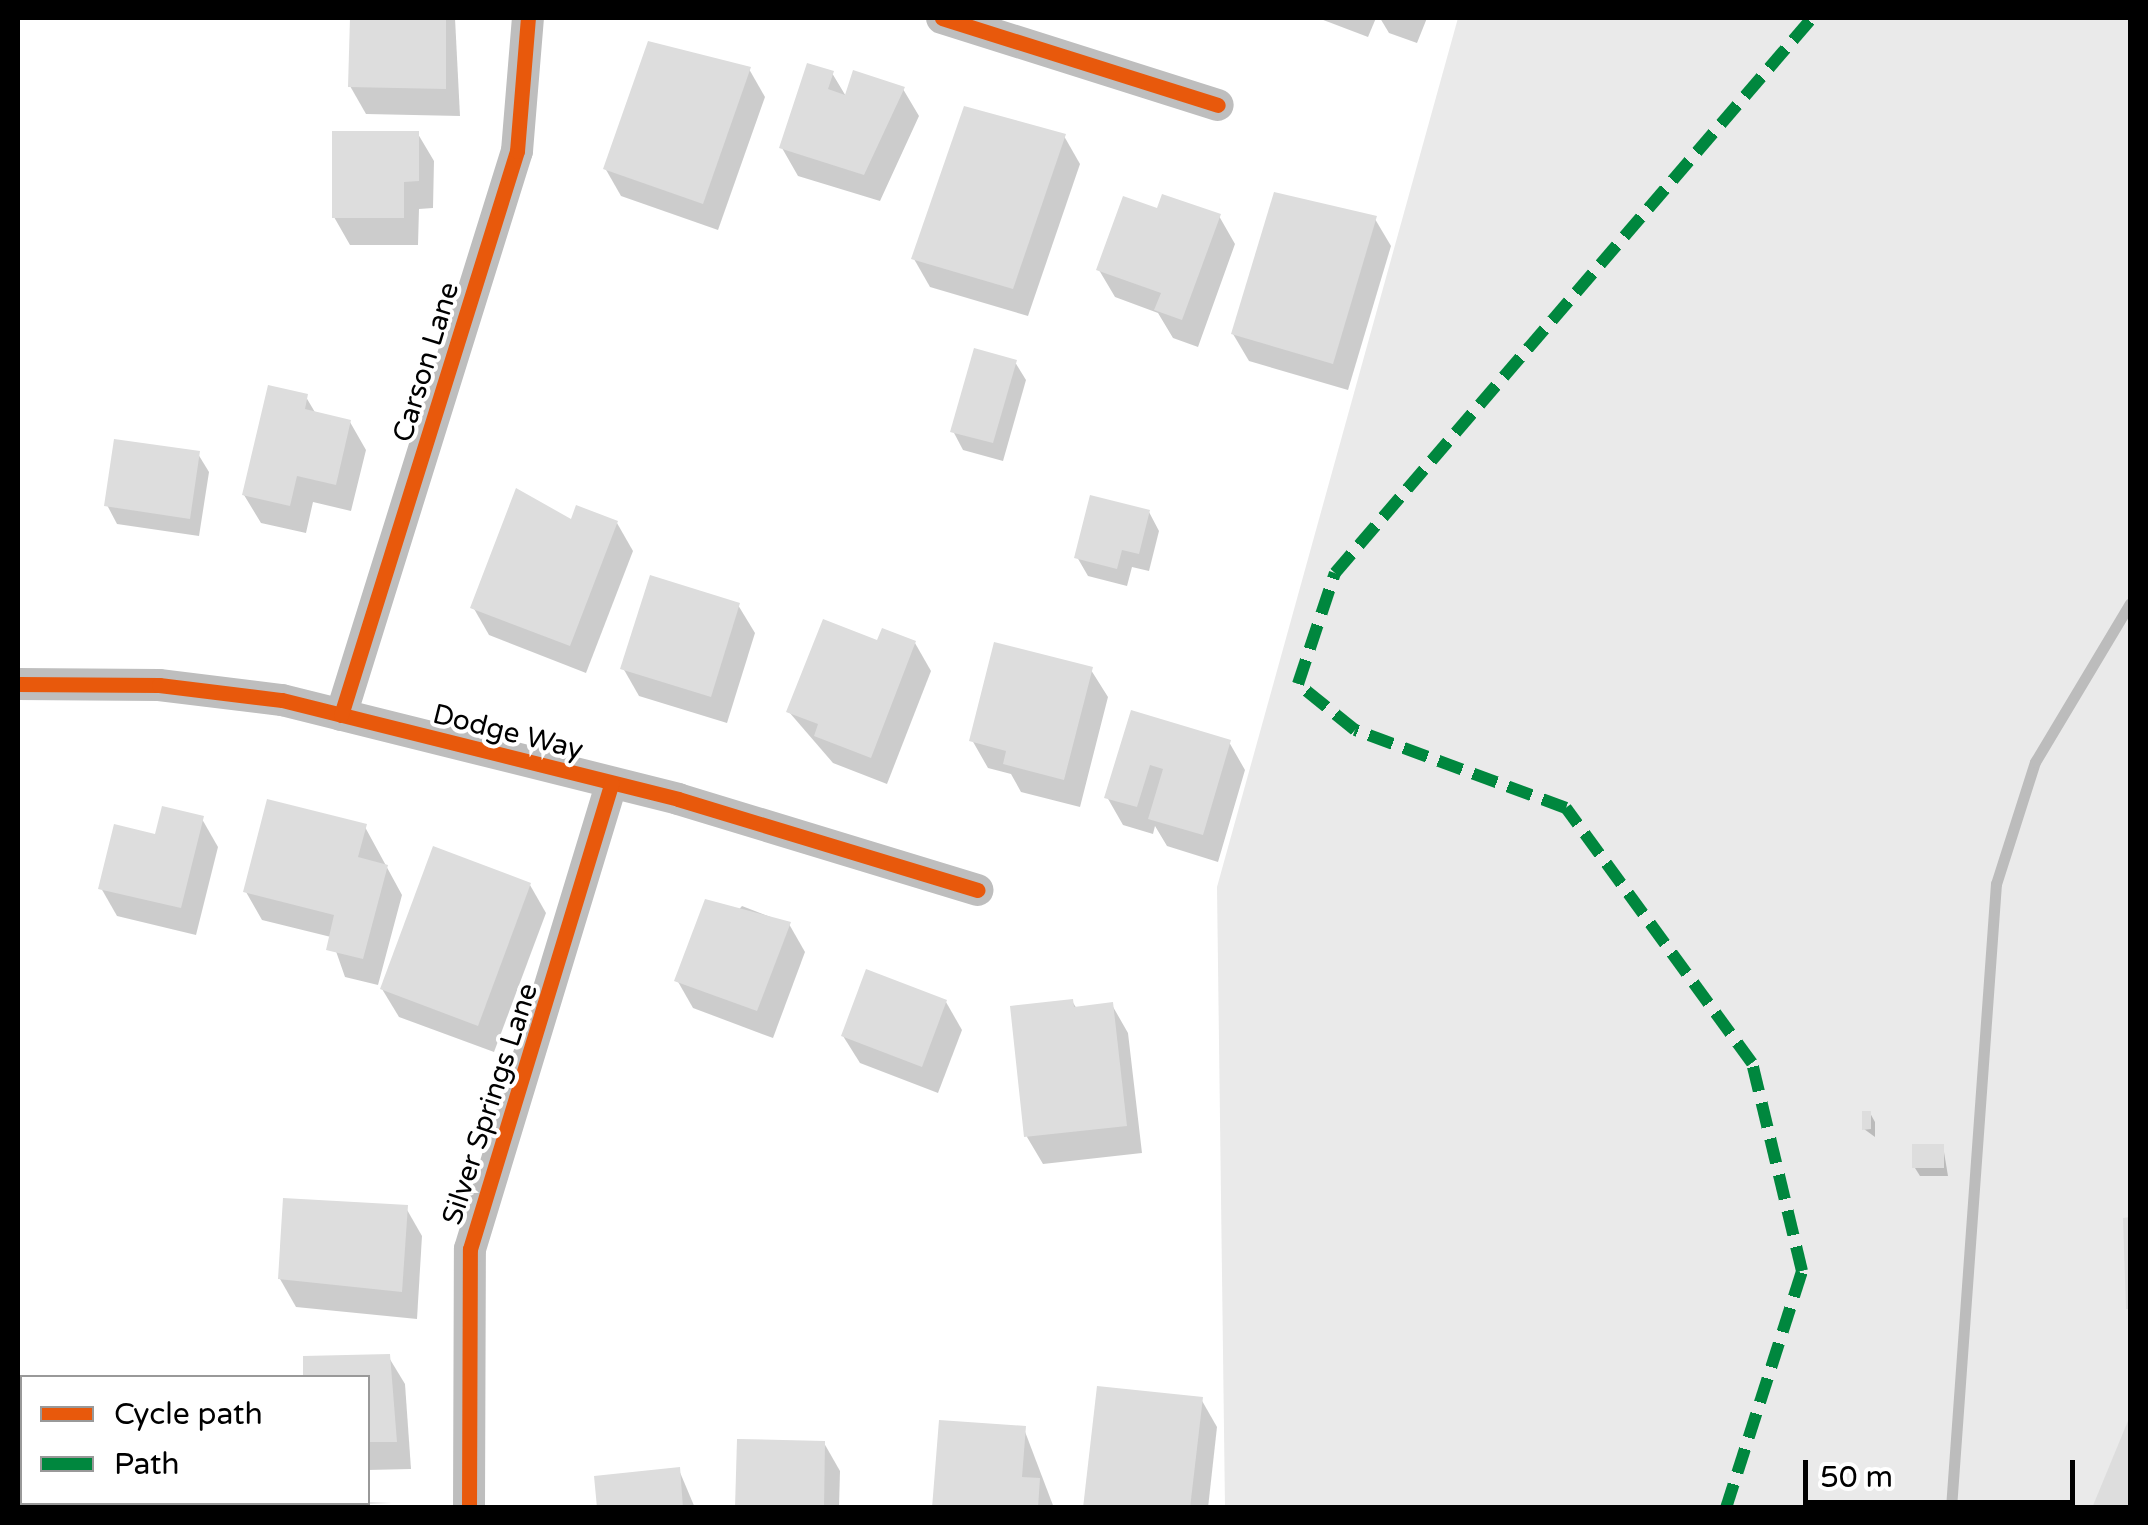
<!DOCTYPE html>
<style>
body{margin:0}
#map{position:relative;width:2148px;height:1525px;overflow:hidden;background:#fff;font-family:"Varela Round",sans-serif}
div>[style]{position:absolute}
.green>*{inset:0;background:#eaeaea}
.shadow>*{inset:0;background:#0003}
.stream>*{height:11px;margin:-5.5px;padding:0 5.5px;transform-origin:5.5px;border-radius:5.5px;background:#bcbcbc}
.building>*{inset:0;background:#ddd}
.street>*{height:32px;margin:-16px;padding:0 16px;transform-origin:16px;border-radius:16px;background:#bebebe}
.quiet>*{height:12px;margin-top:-6px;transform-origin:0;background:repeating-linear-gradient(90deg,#00873e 0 25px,transparent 0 37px)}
.cycleway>*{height:15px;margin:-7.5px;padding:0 7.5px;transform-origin:7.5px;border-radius:7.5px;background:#e8590c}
span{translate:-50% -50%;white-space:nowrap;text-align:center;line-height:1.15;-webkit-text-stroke:8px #fff;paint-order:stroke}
.street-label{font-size:28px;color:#000}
.frame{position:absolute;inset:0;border:20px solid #000;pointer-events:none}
.legend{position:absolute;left:20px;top:1375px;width:350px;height:130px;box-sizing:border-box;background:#fff;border:2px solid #999;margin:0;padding:12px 18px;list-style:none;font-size:30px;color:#000}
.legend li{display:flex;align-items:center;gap:20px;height:50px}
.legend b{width:50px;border:2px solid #999}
.scale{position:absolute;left:1803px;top:1460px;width:272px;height:45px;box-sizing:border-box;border:5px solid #000;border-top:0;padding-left:12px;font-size:30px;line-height:35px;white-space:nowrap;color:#000;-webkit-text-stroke:8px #fff;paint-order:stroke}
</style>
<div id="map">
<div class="green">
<div style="clip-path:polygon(1458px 18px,2130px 18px,2130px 1507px,1225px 1507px,1217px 887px)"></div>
</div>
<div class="shadow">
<div style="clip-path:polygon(353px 18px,455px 18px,460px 116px,366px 114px,350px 86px)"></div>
<div style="clip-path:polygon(1318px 18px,1376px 18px,1368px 37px)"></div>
<div style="clip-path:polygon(1380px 18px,1427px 18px,1417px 43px,1389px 33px)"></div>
<div style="clip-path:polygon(749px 69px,765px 97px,718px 230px,621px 196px,605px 168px)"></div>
<div style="clip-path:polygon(832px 73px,847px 98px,903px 89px,919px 116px,880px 201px,798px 176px,782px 148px)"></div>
<div style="clip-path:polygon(418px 134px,434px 161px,433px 208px,419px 209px,418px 245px,350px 245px,334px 217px)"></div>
<div style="clip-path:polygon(1064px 136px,1080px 164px,1028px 316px,930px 287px,914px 259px)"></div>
<div style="clip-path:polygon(1159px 211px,1219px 216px,1235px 244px,1198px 347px,1173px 338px,1158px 313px,1115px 297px,1099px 270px)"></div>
<div style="clip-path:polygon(1375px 219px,1391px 246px,1348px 390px,1249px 361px,1233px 334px)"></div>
<div style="clip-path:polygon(1015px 362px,1026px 380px,1003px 461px,963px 450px,953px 431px)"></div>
<div style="clip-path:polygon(306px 397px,316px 414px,350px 422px,366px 450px,351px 511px,313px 502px,306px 533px,261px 523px,244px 495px)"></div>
<div style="clip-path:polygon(198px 454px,209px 472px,199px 536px,117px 524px,107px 505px)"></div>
<div style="clip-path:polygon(1149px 512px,1159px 531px,1149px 571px,1132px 567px,1127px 586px,1088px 576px,1077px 557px)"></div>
<div style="clip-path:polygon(572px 523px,617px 523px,633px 551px,586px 673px,489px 635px,473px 607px)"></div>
<div style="clip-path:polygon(738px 605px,755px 633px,727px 723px,639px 696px,623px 668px)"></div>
<div style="clip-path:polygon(879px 643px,915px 643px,931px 671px,887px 784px,833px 763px,789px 712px)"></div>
<div style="clip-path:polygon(1091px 670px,1108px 697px,1080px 807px,1021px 792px,1011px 774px,988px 768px,972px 740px)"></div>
<div style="clip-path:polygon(1132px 713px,1229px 742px,1245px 770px,1218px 862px,1167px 846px,1155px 826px,1153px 834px,1123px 825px,1107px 797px)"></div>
<div style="clip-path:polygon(202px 819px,218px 847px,196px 935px,117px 916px,101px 888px,157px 837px)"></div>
<div style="clip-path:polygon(365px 827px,402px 895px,378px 985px,345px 977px,331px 937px,262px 920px,246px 892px)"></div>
<div style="clip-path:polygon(530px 885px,546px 913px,494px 1052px,399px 1017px,382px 989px)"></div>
<div style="clip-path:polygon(742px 906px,789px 924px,805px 952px,773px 1038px,693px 1008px,677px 980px)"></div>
<div style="clip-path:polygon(1072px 1001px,1077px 1009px,1112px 1005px,1128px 1033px,1142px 1153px,1043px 1164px,1027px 1137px)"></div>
<div style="clip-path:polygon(946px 1002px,962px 1030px,938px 1093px,860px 1063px,843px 1036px)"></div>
<div style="clip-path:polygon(1870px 1113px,1875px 1122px,1875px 1137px,1864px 1129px)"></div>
<div style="clip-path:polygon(1943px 1146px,1948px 1176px,1920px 1176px,1915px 1168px)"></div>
<div style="clip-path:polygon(406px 1208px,422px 1236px,417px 1319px,296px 1307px,280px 1279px)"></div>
<div style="clip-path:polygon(388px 1356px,405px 1384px,411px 1469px,368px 1470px,368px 1378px)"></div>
<div style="clip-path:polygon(1201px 1399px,1217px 1427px,1208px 1508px,1085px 1508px)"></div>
<div style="clip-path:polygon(1024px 1429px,1054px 1508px,935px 1508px)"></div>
<div style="clip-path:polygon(824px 1443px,840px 1471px,839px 1508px,737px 1508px)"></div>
<div style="clip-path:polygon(679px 1470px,695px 1508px,599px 1508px)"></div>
<div style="clip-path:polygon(264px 1503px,391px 1506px,392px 1508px,264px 1508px)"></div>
</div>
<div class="stream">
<div style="left:1951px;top:1508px;width:626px;rotate:-85.88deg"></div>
<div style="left:1996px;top:884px;width:128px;rotate:-72.3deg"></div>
<div style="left:2035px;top:762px;width:185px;rotate:-59.1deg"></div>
</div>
<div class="building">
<div style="clip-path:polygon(350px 18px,446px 18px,446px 89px,348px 87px)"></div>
<div style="clip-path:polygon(648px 41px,751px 67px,703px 204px,603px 169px)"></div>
<div style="clip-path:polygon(807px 63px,834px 71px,828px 89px,845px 95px,853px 70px,905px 87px,864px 175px,779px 148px)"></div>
<div style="clip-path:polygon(964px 106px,1066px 134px,1013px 289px,911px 259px)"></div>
<div style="clip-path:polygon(332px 131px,419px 131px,419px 181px,404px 182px,404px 218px,332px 218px)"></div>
<div style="clip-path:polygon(1274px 192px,1377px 216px,1333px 364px,1231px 334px)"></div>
<div style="clip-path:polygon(1162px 194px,1221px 214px,1182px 320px,1154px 310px,1161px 293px,1096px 270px,1123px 196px,1157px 208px)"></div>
<div style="clip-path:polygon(974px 348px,1017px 360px,993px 443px,950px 432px)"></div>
<div style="clip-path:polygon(268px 385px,308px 394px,305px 409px,351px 420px,336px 485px,297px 476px,290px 506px,242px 495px)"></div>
<div style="clip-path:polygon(114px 439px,200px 451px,190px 519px,104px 506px)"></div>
<div style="clip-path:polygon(516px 488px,571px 519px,576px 505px,618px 521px,570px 646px,470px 608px)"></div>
<div style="clip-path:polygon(1090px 495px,1150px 510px,1139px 554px,1122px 550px,1117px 569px,1074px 558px)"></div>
<div style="clip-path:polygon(650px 575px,740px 603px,711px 697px,620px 669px)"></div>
<div style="clip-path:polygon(823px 619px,877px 640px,882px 628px,916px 641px,871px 758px,814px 736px,818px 724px,786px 712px)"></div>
<div style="clip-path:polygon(994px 642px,1093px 667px,1064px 780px,1003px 764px,1006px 751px,969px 741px)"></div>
<div style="clip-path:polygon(1131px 710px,1231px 740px,1203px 835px,1148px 819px,1163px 769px,1150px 765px,1137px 807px,1104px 798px)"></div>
<div style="clip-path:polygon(267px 799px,367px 824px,358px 857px,388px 865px,363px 959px,326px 950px,334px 915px,243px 892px)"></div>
<div style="clip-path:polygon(162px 806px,204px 816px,181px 908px,98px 889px,114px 824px,155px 834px)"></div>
<div style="clip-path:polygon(433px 846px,531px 883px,478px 1026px,380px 989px)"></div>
<div style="clip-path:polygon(705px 899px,791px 922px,757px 1011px,674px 981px)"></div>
<div style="clip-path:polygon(866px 969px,947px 1000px,922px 1067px,841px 1036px)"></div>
<div style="clip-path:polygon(1073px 999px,1074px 1007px,1113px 1002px,1127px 1126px,1024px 1137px,1010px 1006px)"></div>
<div style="clip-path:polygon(1862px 1111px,1871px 1111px,1871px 1129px,1862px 1130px)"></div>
<div style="clip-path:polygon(1912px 1144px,1944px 1144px,1944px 1168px,1912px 1168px)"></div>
<div style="clip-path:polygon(283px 1198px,408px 1205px,402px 1292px,278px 1279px)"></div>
<div style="clip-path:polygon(2130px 1217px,2130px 1309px,2126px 1309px,2123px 1218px)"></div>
<div style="clip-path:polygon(390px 1354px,397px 1442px,368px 1442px,368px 1378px,303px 1378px,303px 1356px)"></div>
<div style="clip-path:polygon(1097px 1386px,1203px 1397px,1190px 1508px,1083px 1508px)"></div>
<div style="clip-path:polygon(2130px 1416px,2130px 1508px,2092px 1508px)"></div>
<div style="clip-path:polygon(939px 1420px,1026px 1426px,1022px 1477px,1040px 1478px,1038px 1508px,932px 1508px)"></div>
<div style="clip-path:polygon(737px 1439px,825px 1441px,824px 1508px,735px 1508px)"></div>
<div style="clip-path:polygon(680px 1467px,683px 1508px,597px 1508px,594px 1476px)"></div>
<div style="clip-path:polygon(261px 1502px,364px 1502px,392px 1503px,261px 1508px)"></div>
</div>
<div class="street">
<div style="left:942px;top:18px;width:289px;rotate:17.5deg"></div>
<div style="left:18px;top:684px;width:141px;rotate:0.4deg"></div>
<div style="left:159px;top:685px;width:124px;rotate:7deg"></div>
<div style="left:282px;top:700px;width:408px;rotate:14deg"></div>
<div style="left:678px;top:799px;width:313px;rotate:16.9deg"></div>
<div style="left:341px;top:715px;width:591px;rotate:-72.67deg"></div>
<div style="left:517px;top:151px;width:133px;rotate:-85.3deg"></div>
<div style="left:469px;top:1508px;width:259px;rotate:-89.8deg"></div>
<div style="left:470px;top:1249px;width:487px;rotate:-73.1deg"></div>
</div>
<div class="quiet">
<div style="left:1726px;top:1508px;width:249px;rotate:-72.2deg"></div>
<div style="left:1802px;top:1271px;width:214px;rotate:-103.5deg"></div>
<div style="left:1752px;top:1063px;width:316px;rotate:-126.1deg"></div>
<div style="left:1566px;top:808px;width:225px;rotate:-159.7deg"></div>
<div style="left:1355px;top:730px;width:73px;rotate:-141.1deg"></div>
<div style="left:1298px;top:684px;width:117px;rotate:-71.6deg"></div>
<div style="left:1335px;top:573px;width:732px;rotate:-49.32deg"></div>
</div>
<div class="cycleway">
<div style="left:942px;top:18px;width:289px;rotate:17.5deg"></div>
<div style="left:18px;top:684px;width:141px;rotate:0.4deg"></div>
<div style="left:159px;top:685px;width:124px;rotate:7deg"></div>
<div style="left:282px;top:700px;width:408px;rotate:14deg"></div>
<div style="left:678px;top:799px;width:313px;rotate:16.9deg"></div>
<div style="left:341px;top:715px;width:591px;rotate:-72.67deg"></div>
<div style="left:517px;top:151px;width:133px;rotate:-85.3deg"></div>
<div style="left:469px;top:1508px;width:259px;rotate:-89.8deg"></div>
<div style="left:470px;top:1249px;width:487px;rotate:-73.1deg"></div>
</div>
<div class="street-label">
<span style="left:426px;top:362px;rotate:-73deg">Carson Lane</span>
<span style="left:508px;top:732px;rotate:14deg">Dodge Way</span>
<span style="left:490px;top:1104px;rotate:-72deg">Silver Springs Lane</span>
</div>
<div class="frame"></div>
<ul class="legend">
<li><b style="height:12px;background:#e8590c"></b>Cycle path</li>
<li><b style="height:12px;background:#00873e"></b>Path</li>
</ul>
<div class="scale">50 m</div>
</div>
